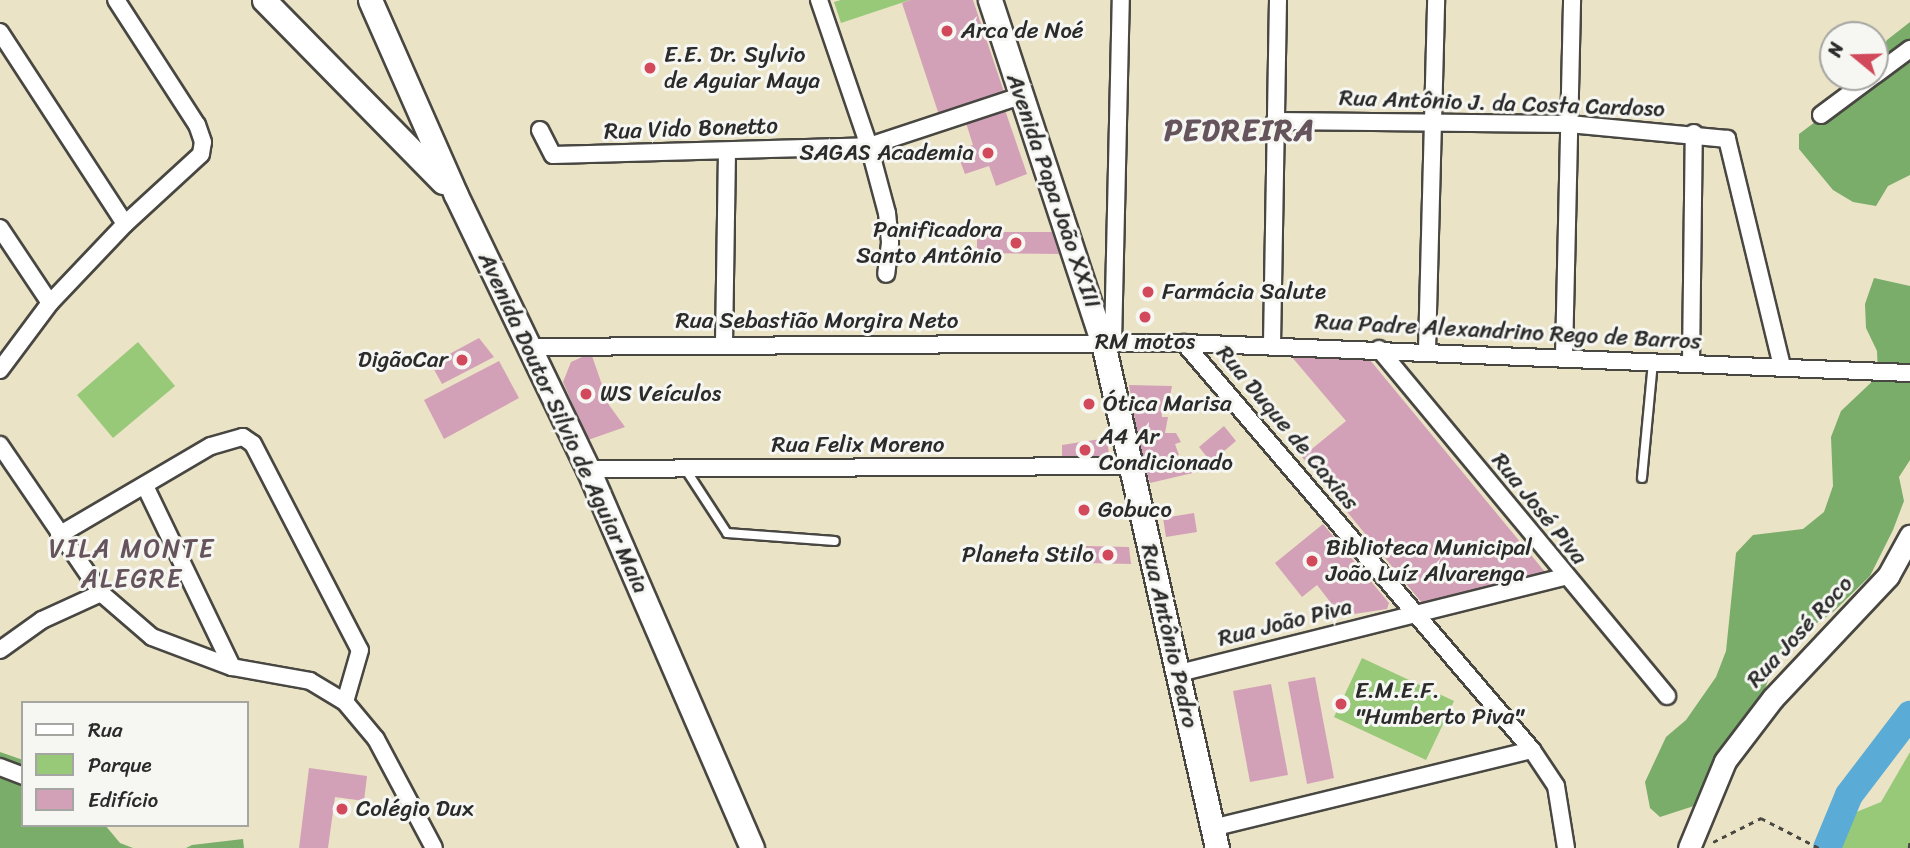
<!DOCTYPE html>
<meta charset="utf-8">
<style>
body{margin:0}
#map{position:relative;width:1910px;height:848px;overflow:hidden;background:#ebe3c6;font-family:Sriracha,sans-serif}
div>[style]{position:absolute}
.green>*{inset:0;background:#97c979}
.forest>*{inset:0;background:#79ad69}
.river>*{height:28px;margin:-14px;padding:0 14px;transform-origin:14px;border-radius:14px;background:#5aabd5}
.building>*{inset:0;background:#d3a1b7}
.path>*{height:2.5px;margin-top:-1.25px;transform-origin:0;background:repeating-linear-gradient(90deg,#484742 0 5px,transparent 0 10px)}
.roads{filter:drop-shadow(2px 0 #484742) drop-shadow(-2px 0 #484742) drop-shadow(0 2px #484742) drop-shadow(0 -2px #484742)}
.service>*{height:8px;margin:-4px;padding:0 4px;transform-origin:4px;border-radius:4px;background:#fff}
.minor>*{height:16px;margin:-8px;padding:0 8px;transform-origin:8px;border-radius:8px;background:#fff}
.tertiary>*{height:21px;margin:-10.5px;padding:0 10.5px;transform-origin:10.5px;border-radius:10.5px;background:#fff}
.secondary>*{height:23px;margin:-11.5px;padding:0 11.5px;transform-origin:11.5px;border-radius:11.5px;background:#fff}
.dots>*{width:19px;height:19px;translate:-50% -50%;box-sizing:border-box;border:4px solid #f6f6f2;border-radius:50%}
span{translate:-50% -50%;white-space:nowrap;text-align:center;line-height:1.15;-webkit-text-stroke:6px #f6f6f2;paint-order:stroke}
.poi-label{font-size:23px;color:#2b2b2b}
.left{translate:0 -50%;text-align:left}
.right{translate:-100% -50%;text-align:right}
.street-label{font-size:23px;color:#2b2b2b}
.quarter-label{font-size:26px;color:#66545c;letter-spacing:2px}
.district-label{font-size:30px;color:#66545c;font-weight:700;letter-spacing:2px}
.legend{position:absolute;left:21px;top:701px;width:228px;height:126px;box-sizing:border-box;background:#f6f6f2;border:2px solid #a5a5a2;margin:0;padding:9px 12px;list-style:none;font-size:21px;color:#2b2b2b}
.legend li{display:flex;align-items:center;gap:14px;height:35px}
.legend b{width:35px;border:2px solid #a5a5a2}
.north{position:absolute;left:1819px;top:21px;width:70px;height:70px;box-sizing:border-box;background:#f6f6f2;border:2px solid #a5a5a2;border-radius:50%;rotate:289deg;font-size:19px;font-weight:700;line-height:28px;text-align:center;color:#2b2b2b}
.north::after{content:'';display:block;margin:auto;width:24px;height:32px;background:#d1495b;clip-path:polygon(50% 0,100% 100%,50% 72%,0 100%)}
</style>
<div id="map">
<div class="green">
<div style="clip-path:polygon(841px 0,910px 0,841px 23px,834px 2px)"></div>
<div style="clip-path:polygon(138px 342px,175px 386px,113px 438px,77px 395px)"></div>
<div style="clip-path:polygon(1362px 658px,1454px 701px,1426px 760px,1334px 717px)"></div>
<div style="clip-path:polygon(1910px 752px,1910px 848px,1835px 848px,1854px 813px,1881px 802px)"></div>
</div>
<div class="forest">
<div style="clip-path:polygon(1910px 22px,1910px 175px,1888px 186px,1876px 206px,1853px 202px,1833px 190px,1799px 149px,1799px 134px,1875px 77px,1875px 59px,1887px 40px)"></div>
<div style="clip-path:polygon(1874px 278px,1910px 286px,1910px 460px,1899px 477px,1904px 501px,1893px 530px,1870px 576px,1831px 614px,1788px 641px,1775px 661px,1749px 733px,1697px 805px,1660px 817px,1650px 808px,1645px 782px,1666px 737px,1686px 720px,1716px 677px,1726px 651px,1736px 553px,1753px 535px,1803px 529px,1824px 512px,1833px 486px,1831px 437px,1841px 411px,1878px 376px,1877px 351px,1866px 328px,1865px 304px)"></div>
<div style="clip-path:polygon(0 752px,23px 760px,23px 825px,105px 825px,120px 843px,133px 848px,0 848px)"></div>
<div style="clip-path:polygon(243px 839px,244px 848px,186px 848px,192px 845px)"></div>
</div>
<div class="river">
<div style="left:1827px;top:848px;width:57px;rotate:-67.5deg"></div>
<div style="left:1849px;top:795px;width:101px;rotate:-52.7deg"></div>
</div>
<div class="building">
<div style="clip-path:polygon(910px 0,973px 0,1004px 92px,939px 115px,902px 3px)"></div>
<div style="clip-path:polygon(1005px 110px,1027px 174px,996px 186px,989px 166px,965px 174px,956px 150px,973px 145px,966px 123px)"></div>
<div style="clip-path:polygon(977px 232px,1052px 232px,1059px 254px,977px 253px)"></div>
<div style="clip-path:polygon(479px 338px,494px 357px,442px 384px,431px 364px)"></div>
<div style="clip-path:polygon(591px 353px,609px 405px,625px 427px,588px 440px,563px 382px,571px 362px)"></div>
<div style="clip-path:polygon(1291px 356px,1370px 360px,1545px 572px,1537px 578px,1422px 603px,1302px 457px,1346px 421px)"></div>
<div style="clip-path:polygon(499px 361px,519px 398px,444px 439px,424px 400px)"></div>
<div style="clip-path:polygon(1129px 385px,1172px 386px,1168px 406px,1161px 407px,1162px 417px,1168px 417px,1165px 433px,1176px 433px,1181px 442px,1175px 444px,1179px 455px,1142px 462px)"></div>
<div style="clip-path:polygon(1224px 426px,1236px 441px,1211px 462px,1199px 447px)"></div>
<div style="clip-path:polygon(1107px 438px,1109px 454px,1102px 461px,1062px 459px,1062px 445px)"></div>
<div style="clip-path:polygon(1193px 457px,1197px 472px,1150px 483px,1145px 467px)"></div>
<div style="clip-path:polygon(1194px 513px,1197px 532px,1166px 537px,1163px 518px)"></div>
<div style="clip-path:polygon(1323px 524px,1389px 603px,1387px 609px,1341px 616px,1317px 585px,1302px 597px,1275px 563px)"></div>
<div style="clip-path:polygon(1086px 546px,1129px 547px,1131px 564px,1087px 563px)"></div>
<div style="clip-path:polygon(1315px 677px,1334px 778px,1307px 784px,1288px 682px)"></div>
<div style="clip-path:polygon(1271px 684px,1288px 775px,1250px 782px,1233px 691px)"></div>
<div style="clip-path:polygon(309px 768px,367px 776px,364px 801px,335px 797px,328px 848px,299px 848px)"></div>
</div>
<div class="path">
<div style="left:1713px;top:842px;width:54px;rotate:-26.6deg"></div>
<div style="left:1761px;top:818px;width:65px;rotate:27.3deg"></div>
<div style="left:1909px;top:848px;width:8px;rotate:-83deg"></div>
</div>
<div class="roads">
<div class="service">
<div style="left:686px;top:470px;width:75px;rotate:56.9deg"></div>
<div style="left:727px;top:533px;width:108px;rotate:4.2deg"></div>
<div style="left:1642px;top:478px;width:118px;rotate:-84.6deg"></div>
</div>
<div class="minor">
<div style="left:819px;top:0;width:154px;rotate:71.1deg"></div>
<div style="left:869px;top:146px;width:69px;rotate:75deg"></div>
<div style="left:887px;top:213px;width:30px;rotate:84deg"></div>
<div style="left:890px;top:243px;width:31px;rotate:97deg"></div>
<div style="left:0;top:32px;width:229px;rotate:56.9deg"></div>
<div style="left:1875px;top:75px;width:44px;rotate:-36.6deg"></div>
<div style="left:1821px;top:115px;width:64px;rotate:-36.7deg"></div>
<div style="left:1275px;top:121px;width:294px;rotate:0.6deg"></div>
<div style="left:1569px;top:124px;width:159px;rotate:5.4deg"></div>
<div style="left:1727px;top:139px;width:235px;rotate:76.4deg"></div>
<div style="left:540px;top:130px;width:28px;rotate:63deg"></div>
<div style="left:553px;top:155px;width:316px;rotate:-1.6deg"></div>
<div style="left:869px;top:146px;width:159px;rotate:-18.3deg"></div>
<div style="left:0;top:228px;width:90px;rotate:56.3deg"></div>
<div style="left:724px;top:343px;width:192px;rotate:-89.1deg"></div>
<div style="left:1113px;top:343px;width:343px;rotate:-88.7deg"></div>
<div style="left:1184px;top:343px;width:535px;rotate:49.47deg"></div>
<div style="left:1532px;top:750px;width:43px;rotate:56.3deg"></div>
<div style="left:1556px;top:786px;width:63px;rotate:80.8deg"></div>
<div style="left:1272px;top:344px;width:344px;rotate:-89deg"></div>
<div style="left:530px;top:347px;width:654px;rotate:-0.35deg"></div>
<div style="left:1184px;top:343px;width:727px;rotate:2.37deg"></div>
<div style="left:1379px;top:349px;width:451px;rotate:50.3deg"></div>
<div style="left:1427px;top:350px;width:350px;rotate:-88.5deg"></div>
<div style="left:1564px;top:356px;width:356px;rotate:-88.7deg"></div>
<div style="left:1691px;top:363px;width:230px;rotate:-89.3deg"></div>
<div style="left:0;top:370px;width:84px;rotate:-53.3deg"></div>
<div style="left:50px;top:303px;width:109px;rotate:-46.5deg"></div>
<div style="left:125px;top:224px;width:103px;rotate:-42.6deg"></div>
<div style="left:201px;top:154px;width:12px;rotate:-81deg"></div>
<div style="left:203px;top:142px;width:18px;rotate:-109deg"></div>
<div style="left:197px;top:125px;width:149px;rotate:-122.9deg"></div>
<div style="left:0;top:445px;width:179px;rotate:55.7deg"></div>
<div style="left:101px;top:593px;width:67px;rotate:40.8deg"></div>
<div style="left:152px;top:637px;width:85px;rotate:20.6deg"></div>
<div style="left:232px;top:667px;width:79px;rotate:10.2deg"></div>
<div style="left:310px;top:681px;width:41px;rotate:31deg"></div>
<div style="left:345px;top:702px;width:48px;rotate:50deg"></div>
<div style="left:376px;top:739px;width:123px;rotate:62deg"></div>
<div style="left:588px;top:469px;width:541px;rotate:-0.32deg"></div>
<div style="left:146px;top:488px;width:199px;rotate:64.3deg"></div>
<div style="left:59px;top:535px;width:176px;rotate:-30.4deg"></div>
<div style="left:211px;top:446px;width:33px;rotate:-16deg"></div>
<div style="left:243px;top:437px;width:12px;rotate:35deg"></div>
<div style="left:253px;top:444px;width:232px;rotate:62.6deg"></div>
<div style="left:360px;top:650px;width:54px;rotate:106.1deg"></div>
<div style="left:0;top:650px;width:52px;rotate:-35.5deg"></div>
<div style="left:42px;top:620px;width:65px;rotate:-24.6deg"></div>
<div style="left:1179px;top:673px;width:398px;rotate:-14deg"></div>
<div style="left:0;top:767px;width:25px;rotate:21deg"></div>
<div style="left:1212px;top:828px;width:329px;rotate:-13.7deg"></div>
</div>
<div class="tertiary">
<div style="left:1689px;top:848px;width:94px;rotate:-67.5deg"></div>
<div style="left:1725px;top:761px;width:79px;rotate:-52.7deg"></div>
<div style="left:1773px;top:698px;width:168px;rotate:-46.7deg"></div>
<div style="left:1888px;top:576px;width:46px;rotate:-61.2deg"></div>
</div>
<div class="secondary">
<div style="left:264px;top:0;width:255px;rotate:45.5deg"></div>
<div style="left:370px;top:0;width:213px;rotate:66.2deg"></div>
<div style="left:456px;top:195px;width:304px;rotate:64.3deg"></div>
<div style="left:588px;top:469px;width:413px;rotate:66.6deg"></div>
<div style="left:990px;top:0;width:361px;rotate:71.8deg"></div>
<div style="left:1103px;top:343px;width:518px;rotate:77.28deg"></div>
</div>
</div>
<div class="dots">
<div style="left:947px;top:31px;background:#d1495b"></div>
<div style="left:650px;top:68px;background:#d1495b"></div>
<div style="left:988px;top:153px;background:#d1495b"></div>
<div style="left:1016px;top:243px;background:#d1495b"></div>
<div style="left:1148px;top:292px;background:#d1495b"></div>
<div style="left:1145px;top:317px;background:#d1495b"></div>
<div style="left:462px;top:360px;background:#d1495b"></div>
<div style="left:586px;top:394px;background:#d1495b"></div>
<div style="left:1089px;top:404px;background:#d1495b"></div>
<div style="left:1085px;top:450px;background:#d1495b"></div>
<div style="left:1084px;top:510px;background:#d1495b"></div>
<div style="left:1108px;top:555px;background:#d1495b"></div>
<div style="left:1312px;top:561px;background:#d1495b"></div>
<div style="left:1341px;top:704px;background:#d1495b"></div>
<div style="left:342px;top:809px;background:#d1495b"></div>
</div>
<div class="poi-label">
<span class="left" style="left:961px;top:31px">Arca de Noé</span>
<span class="left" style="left:664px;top:68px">E.E. Dr. Sylvio<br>de Aguiar Maya</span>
<span class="right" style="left:974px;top:153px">SAGAS Academia</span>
<span class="right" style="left:1002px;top:243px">Panificadora<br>Santo Antônio</span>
<span class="left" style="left:1162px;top:292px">Farmácia Salute</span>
<span style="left:1145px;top:342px">RM motos</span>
<span class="right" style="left:448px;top:360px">DigãoCar</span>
<span class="left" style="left:600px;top:394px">WS Veículos</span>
<span class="left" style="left:1103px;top:404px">Ótica Marisa</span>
<span class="left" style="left:1099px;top:450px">A4 Ar<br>Condicionado</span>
<span class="left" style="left:1098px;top:510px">Gobuco</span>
<span class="left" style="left:1326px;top:561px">Biblioteca Municipal<br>João Luíz Alvarenga</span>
<span class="right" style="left:1094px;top:555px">Planeta Stilo</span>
<span class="left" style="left:1355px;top:704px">E.M.E.F.<br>"Humberto Piva"</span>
<span class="left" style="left:356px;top:809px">Colégio Dux</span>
</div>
<div class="street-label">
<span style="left:1502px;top:104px;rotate:2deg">Rua Antônio J. da Costa Cardoso</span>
<span style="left:691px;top:129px;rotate:-2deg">Rua Vido Bonetto</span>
<span style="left:1053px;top:191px;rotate:71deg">Avenida Papa João XXIII</span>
<span style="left:817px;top:321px">Rua Sebastião Morgira Neto</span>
<span style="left:1508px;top:332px;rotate:3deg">Rua Padre Alexandrino Rego de Barros</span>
<span style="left:563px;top:423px;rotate:65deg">Avenida Doutor Silvio de Aguiar Maia</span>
<span style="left:1287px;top:428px;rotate:50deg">Rua Duque de Caxias</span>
<span style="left:858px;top:445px">Rua Felix Moreno</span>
<span style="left:1539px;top:509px;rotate:51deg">Rua José Piva</span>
<span style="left:1285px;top:623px;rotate:-14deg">Rua João Piva</span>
<span style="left:1800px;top:632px;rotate:-47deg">Rua José Roco</span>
<span style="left:1169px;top:636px;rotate:77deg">Rua Antônio Pedro</span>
</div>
<div class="quarter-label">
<span style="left:132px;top:564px">VILA MONTE<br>ALEGRE</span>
</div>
<div class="district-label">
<span style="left:1240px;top:130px">PEDREIRA</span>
</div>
<ul class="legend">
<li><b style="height:9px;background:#fff"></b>Rua</li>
<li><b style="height:19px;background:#97c979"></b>Parque</li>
<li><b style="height:19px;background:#d3a1b7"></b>Edifício</li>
</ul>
<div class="north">N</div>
</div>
